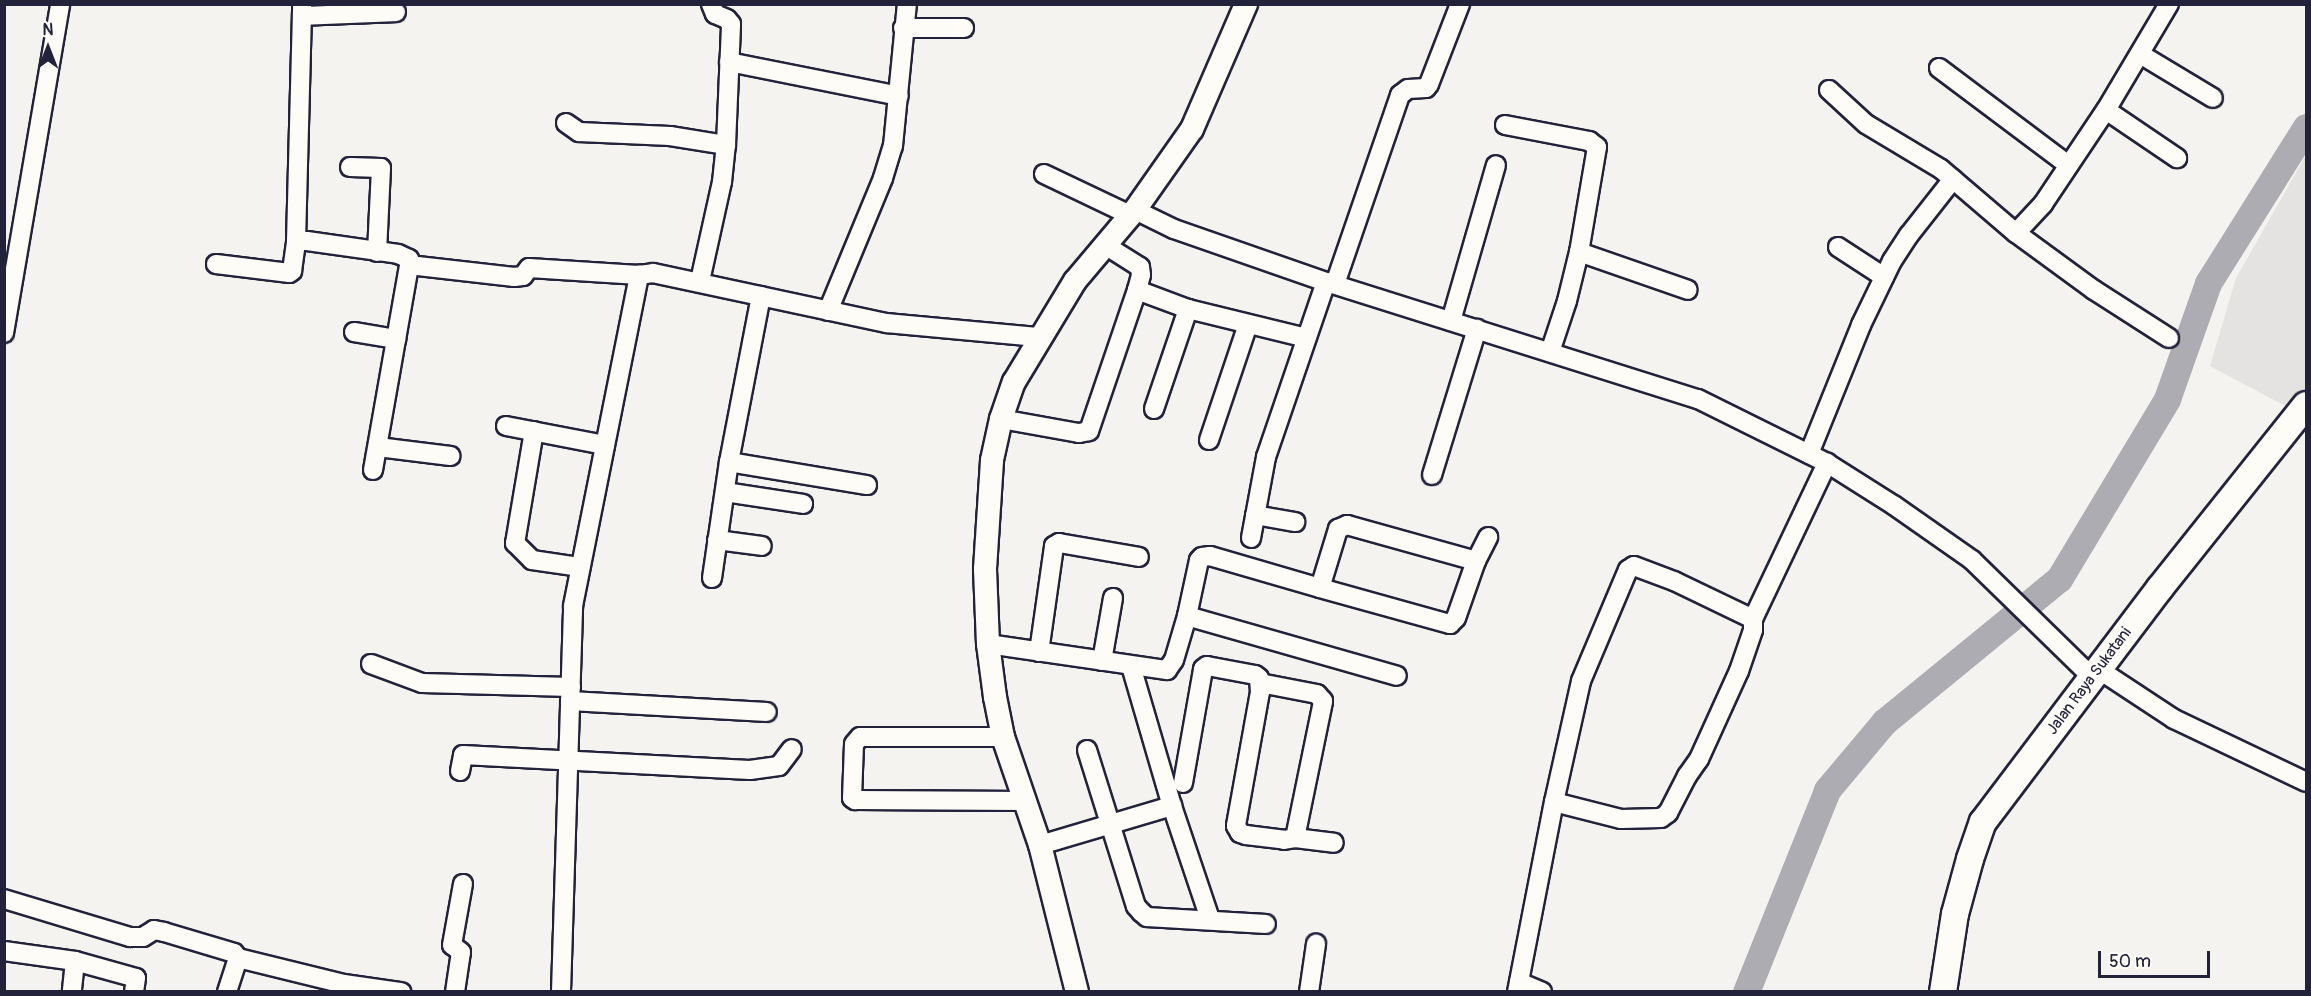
<!DOCTYPE html>
<style>
body{margin:0}
#map{position:relative;width:2311px;height:996px;overflow:hidden;background:#f4f3ef;font-family:Pangolin,sans-serif}
div>[style]{position:absolute}
.built>*{inset:0;background:#e4e3e2}
.river>*{height:27px;margin:-13.5px;padding:0 13.5px;transform-origin:13.5px;border-radius:13.5px;background:#acacb2}
.roads{filter:drop-shadow(2px 0 #22223b) drop-shadow(-2px 0 #22223b) drop-shadow(0 2px #22223b) drop-shadow(0 -2px #22223b)}
.minor>*{height:18px;margin:-9px;padding:0 9px;transform-origin:9px;border-radius:9px;background:#fdfcf7}
.tertiary>*{height:22px;margin:-11px;padding:0 11px;transform-origin:11px;border-radius:11px;background:#fdfcf7}
.secondary>*{height:26px;margin:-13px;padding:0 13px;transform-origin:13px;border-radius:13px;background:#fdfcf7}
span{translate:-50% -50%;white-space:nowrap;text-align:center;line-height:1.15;-webkit-text-stroke:5px #fdfcf7;paint-order:stroke}
.street-label{font-size:16px;color:#22223b}
.frame{position:absolute;inset:0;border:6px solid #22223b;pointer-events:none}
.north{position:absolute;left:18px;top:18px;width:60px;height:60px;-webkit-text-stroke:4px #fdfcf7;paint-order:stroke;rotate:0deg;font-size:16px;font-weight:700;line-height:24px;text-align:center;color:#22223b}
.north::after{content:'';display:block;margin:auto;width:21px;height:27px;background:#22223b;clip-path:polygon(50% 0,100% 100%,50% 72%,0 100%)}
.scale{position:absolute;left:2098px;top:951px;width:112px;height:27px;box-sizing:border-box;border:3px solid #22223b;border-top:0;padding-left:8px;font-size:18px;line-height:21px;white-space:nowrap;color:#22223b;-webkit-text-stroke:4px #fdfcf7;paint-order:stroke}
</style>
<div id="map">
<div class="built">
<div style="clip-path:polygon(2306px 155px,2306px 417px,2210px 366px,2236px 278px)"></div>
</div>
<div class="river">
<div style="left:1746px;top:992px;width:218px;rotate:-68.1deg"></div>
<div style="left:1827px;top:790px;width:89px;rotate:-50deg"></div>
<div style="left:1884px;top:722px;width:226px;rotate:-39.3deg"></div>
<div style="left:2059px;top:579px;width:210px;rotate:-59deg"></div>
<div style="left:2167px;top:399px;width:123px;rotate:-70.5deg"></div>
<div style="left:2208px;top:283px;width:184px;rotate:-57.9deg"></div>
</div>
<div class="roads">
<div class="minor">
<div style="left:302px;top:16px;width:94px;rotate:-2.4deg"></div>
<div style="left:903px;top:28px;width:61px"></div>
<div style="left:2140px;top:54px;width:85px;rotate:31.1deg"></div>
<div style="left:729px;top:62px;width:173px;rotate:11.3deg"></div>
<div style="left:1939px;top:68px;width:161px;rotate:36.9deg"></div>
<div style="left:1829px;top:90px;width:50px;rotate:42.6deg"></div>
<div style="left:1866px;top:124px;width:87px;rotate:31deg"></div>
<div style="left:1941px;top:169px;width:99px;rotate:40.5deg"></div>
<div style="left:2016px;top:233px;width:40px;rotate:-47deg"></div>
<div style="left:2043px;top:204px;width:113px;rotate:-56.2deg"></div>
<div style="left:2106px;top:110px;width:123px;rotate:-59.3deg"></div>
<div style="left:2106px;top:110px;width:86px;rotate:34.1deg"></div>
<div style="left:566px;top:123px;width:16px;rotate:35deg"></div>
<div style="left:579px;top:132px;width:91px;rotate:2.5deg"></div>
<div style="left:670px;top:136px;width:57px;rotate:9.1deg"></div>
<div style="left:1505px;top:125px;width:86px;rotate:10.8deg"></div>
<div style="left:1589px;top:141px;width:10px;rotate:37deg"></div>
<div style="left:1597px;top:147px;width:107px;rotate:99.7deg"></div>
<div style="left:1579px;top:252px;width:50px;rotate:103.8deg"></div>
<div style="left:1567px;top:301px;width:54px;rotate:108.4deg"></div>
<div style="left:350px;top:167px;width:31px;rotate:2deg"></div>
<div style="left:381px;top:168px;width:84px;rotate:92.7deg"></div>
<div style="left:1044px;top:174px;width:95px;rotate:25.5deg"></div>
<div style="left:1135px;top:210px;width:43px;rotate:26deg"></div>
<div style="left:1174px;top:229px;width:161px;rotate:19.2deg"></div>
<div style="left:1326px;top:282px;width:390px;rotate:17.5deg"></div>
<div style="left:1698px;top:399px;width:144px;rotate:26.4deg"></div>
<div style="left:1827px;top:463px;width:80px;rotate:32.3deg"></div>
<div style="left:1895px;top:506px;width:94px;rotate:35deg"></div>
<div style="left:1972px;top:560px;width:168px;rotate:44.3deg"></div>
<div style="left:2016px;top:233px;width:97px;rotate:36.2deg"></div>
<div style="left:2094px;top:290px;width:89px;rotate:32.6deg"></div>
<div style="left:296px;top:241px;width:237px;rotate:-88.5deg"></div>
<div style="left:1105px;top:245px;width:41px;rotate:32.2deg"></div>
<div style="left:1140px;top:267px;width:8px;rotate:83deg"></div>
<div style="left:1141px;top:275px;width:16px;rotate:105deg"></div>
<div style="left:1137px;top:290px;width:54px;rotate:20.4deg"></div>
<div style="left:1188px;top:309px;width:122px;rotate:13.7deg"></div>
<div style="left:1838px;top:247px;width:55px;rotate:33.1deg"></div>
<div style="left:1579px;top:252px;width:115px;rotate:19.2deg"></div>
<div style="left:216px;top:264px;width:74px;rotate:7deg"></div>
<div style="left:289px;top:273px;width:4px;rotate:-34deg"></div>
<div style="left:292px;top:271px;width:30px;rotate:-82deg"></div>
<div style="left:296px;top:241px;width:11px"></div>
<div style="left:307px;top:241px;width:92px;rotate:8.1deg"></div>
<div style="left:398px;top:254px;width:12px;rotate:24deg"></div>
<div style="left:409px;top:259px;width:6px;rotate:90deg"></div>
<div style="left:409px;top:265px;width:106px;rotate:6.5deg"></div>
<div style="left:514px;top:277px;width:9px;rotate:-6deg"></div>
<div style="left:523px;top:276px;width:10px;rotate:-53deg"></div>
<div style="left:529px;top:268px;width:110px;rotate:3.6deg"></div>
<div style="left:639px;top:275px;width:14px;rotate:-8deg"></div>
<div style="left:653px;top:273px;width:239px;rotate:12.1deg"></div>
<div style="left:887px;top:323px;width:153px;rotate:5.3deg"></div>
<div style="left:700px;top:281px;width:101px;rotate:-77.5deg"></div>
<div style="left:722px;top:182px;width:37px;rotate:-84deg"></div>
<div style="left:726px;top:145px;width:121px;rotate:-87.6deg"></div>
<div style="left:731px;top:24px;width:6px;rotate:-129deg"></div>
<div style="left:727px;top:19px;width:13px;rotate:-157deg"></div>
<div style="left:715px;top:14px;width:11px;rotate:-112deg"></div>
<div style="left:1335px;top:284px;width:200px;rotate:-71deg"></div>
<div style="left:1400px;top:95px;width:10px;rotate:-37deg"></div>
<div style="left:1408px;top:89px;width:18px;rotate:-3deg"></div>
<div style="left:1426px;top:88px;width:5px;rotate:-53deg"></div>
<div style="left:1429px;top:84px;width:86px;rotate:-68.8deg"></div>
<div style="left:828px;top:311px;width:144px;rotate:-67.5deg"></div>
<div style="left:883px;top:178px;width:34px;rotate:-73deg"></div>
<div style="left:893px;top:146px;width:143px;rotate:-84.4deg"></div>
<div style="left:1451px;top:321px;width:162px;rotate:-73.9deg"></div>
<div style="left:354px;top:332px;width:43px;rotate:9.5deg"></div>
<div style="left:4px;top:333px;width:334px;rotate:-80.3deg"></div>
<div style="left:1154px;top:409px;width:106px;rotate:-71.2deg"></div>
<div style="left:1001px;top:419px;width:79px;rotate:10.2deg"></div>
<div style="left:1079px;top:433px;width:10px;rotate:-11deg"></div>
<div style="left:1089px;top:431px;width:149px;rotate:-71.2deg"></div>
<div style="left:506px;top:426px;width:101px;rotate:10.9deg"></div>
<div style="left:534px;top:431px;width:114px;rotate:99.6deg"></div>
<div style="left:515px;top:543px;width:24px;rotate:45deg"></div>
<div style="left:532px;top:560px;width:49px;rotate:8.3deg"></div>
<div style="left:1209px;top:440px;width:122px;rotate:-71.4deg"></div>
<div style="left:378px;top:447px;width:73px;rotate:7.1deg"></div>
<div style="left:1809px;top:454px;width:139px;rotate:-68deg"></div>
<div style="left:1861px;top:325px;width:71px;rotate:-64.2deg"></div>
<div style="left:1892px;top:261px;width:31px;rotate:-57deg"></div>
<div style="left:1909px;top:235px;width:71px;rotate:-51.8deg"></div>
<div style="left:729px;top:462px;width:140px;rotate:9.5deg"></div>
<div style="left:373px;top:470px;width:208px;rotate:-80deg"></div>
<div style="left:1432px;top:475px;width:153px;rotate:-72.9deg"></div>
<div style="left:725px;top:492px;width:79px;rotate:8.7deg"></div>
<div style="left:1255px;top:515px;width:41px;rotate:9.9deg"></div>
<div style="left:1251px;top:538px;width:82px;rotate:-79.5deg"></div>
<div style="left:1266px;top:457px;width:185px;rotate:-71.1deg"></div>
<div style="left:717px;top:540px;width:45px;rotate:7.6deg"></div>
<div style="left:712px;top:578px;width:117px;rotate:-81.7deg"></div>
<div style="left:729px;top:462px;width:169px;rotate:-79.1deg"></div>
<div style="left:1320px;top:588px;width:135px;rotate:15.5deg"></div>
<div style="left:1450px;top:624px;width:8px;rotate:-45deg"></div>
<div style="left:1456px;top:618px;width:60px;rotate:-70.7deg"></div>
<div style="left:1476px;top:561px;width:27px;rotate:-63deg"></div>
<div style="left:1187px;top:616px;width:218px;rotate:15.9deg"></div>
<div style="left:988px;top:644px;width:181px;rotate:8.3deg"></div>
<div style="left:1167px;top:670px;width:12px;rotate:-55deg"></div>
<div style="left:1174px;top:660px;width:46px;rotate:-73.5deg"></div>
<div style="left:1187px;top:616px;width:57px;rotate:-77.9deg"></div>
<div style="left:1199px;top:560px;width:4px;rotate:-45deg"></div>
<div style="left:1202px;top:557px;width:8px;rotate:-7deg"></div>
<div style="left:1210px;top:556px;width:115px;rotate:16.2deg"></div>
<div style="left:1320px;top:588px;width:62px;rotate:-73deg"></div>
<div style="left:1338px;top:529px;width:10px;rotate:-24deg"></div>
<div style="left:1347px;top:525px;width:134px;rotate:15.6deg"></div>
<div style="left:1039px;top:652px;width:107px;rotate:-81.9deg"></div>
<div style="left:1054px;top:546px;width:6px;rotate:-31deg"></div>
<div style="left:1059px;top:543px;width:81px;rotate:9.9deg"></div>
<div style="left:1102px;top:661px;width:64px;rotate:-80.1deg"></div>
<div style="left:371px;top:664px;width:54px;rotate:20.4deg"></div>
<div style="left:422px;top:683px;width:149px;rotate:1.5deg"></div>
<div style="left:1131px;top:666px;width:146px;rotate:73.7deg"></div>
<div style="left:1172px;top:806px;width:119px;rotate:71.4deg"></div>
<div style="left:2098px;top:669px;width:91px;rotate:33.3deg"></div>
<div style="left:2174px;top:719px;width:146px;rotate:25.5deg"></div>
<div style="left:570px;top:701px;width:197px;rotate:3.2deg"></div>
<div style="left:1003px;top:737px;width:143px;rotate:180deg"></div>
<div style="left:860px;top:737px;width:9px;rotate:131deg"></div>
<div style="left:854px;top:744px;width:54px;rotate:92.1deg"></div>
<div style="left:852px;top:798px;width:4px;rotate:34deg"></div>
<div style="left:855px;top:800px;width:170px;rotate:0.3deg"></div>
<div style="left:1087px;top:750px;width:164px;rotate:72.6deg"></div>
<div style="left:1136px;top:906px;width:8px;rotate:50deg"></div>
<div style="left:1141px;top:912px;width:8px;rotate:40deg"></div>
<div style="left:1147px;top:917px;width:119px;rotate:3.4deg"></div>
<div style="left:460px;top:771px;width:16px;rotate:-79deg"></div>
<div style="left:463px;top:755px;width:287px;rotate:3deg"></div>
<div style="left:750px;top:770px;width:29px;rotate:-8deg"></div>
<div style="left:779px;top:766px;width:21px;rotate:-53deg"></div>
<div style="left:1183px;top:783px;width:116px;rotate:-80deg"></div>
<div style="left:1203px;top:669px;width:5px;rotate:-37deg"></div>
<div style="left:1207px;top:666px;width:49px;rotate:10.6deg"></div>
<div style="left:1255px;top:675px;width:5px;rotate:37deg"></div>
<div style="left:1259px;top:678px;width:14px;rotate:86deg"></div>
<div style="left:1260px;top:692px;width:136px;rotate:100.2deg"></div>
<div style="left:1236px;top:826px;width:8px;rotate:60deg"></div>
<div style="left:1240px;top:833px;width:6px;rotate:18deg"></div>
<div style="left:1246px;top:835px;width:38px;rotate:7deg"></div>
<div style="left:1284px;top:840px;width:11px;rotate:-10deg"></div>
<div style="left:1295px;top:838px;width:140px;rotate:-78.4deg"></div>
<div style="left:1323px;top:701px;width:9px;rotate:-131deg"></div>
<div style="left:1317px;top:694px;width:58px;rotate:-169.1deg"></div>
<div style="left:1554px;top:802px;width:69px;rotate:14.2deg"></div>
<div style="left:1621px;top:819px;width:40px;rotate:-1.4deg"></div>
<div style="left:1661px;top:818px;width:9px;rotate:-36deg"></div>
<div style="left:1668px;top:813px;width:42px;rotate:-62.8deg"></div>
<div style="left:1687px;top:776px;width:21px;rotate:-55deg"></div>
<div style="left:1699px;top:759px;width:97px;rotate:-65.6deg"></div>
<div style="left:1739px;top:671px;width:43px;rotate:-71.1deg"></div>
<div style="left:1753px;top:630px;width:11px;rotate:-90deg"></div>
<div style="left:1295px;top:838px;width:39px;rotate:7deg"></div>
<div style="left:1040px;top:845px;width:138px;rotate:-16.5deg"></div>
<div style="left:4px;top:899px;width:132px;rotate:16.8deg"></div>
<div style="left:130px;top:937px;width:13px"></div>
<div style="left:143px;top:937px;width:13px;rotate:-32deg"></div>
<div style="left:154px;top:930px;width:10px;rotate:11deg"></div>
<div style="left:164px;top:932px;width:73px;rotate:16.7deg"></div>
<div style="left:234px;top:953px;width:6px;rotate:51deg"></div>
<div style="left:238px;top:958px;width:36px;rotate:108deg"></div>
<div style="left:4px;top:951px;width:72px;rotate:8deg"></div>
<div style="left:75px;top:961px;width:31px;rotate:96deg"></div>
<div style="left:238px;top:958px;width:109px;rotate:13.8deg"></div>
<div style="left:344px;top:984px;width:58px;rotate:8deg"></div>
<div style="left:75px;top:961px;width:63px;rotate:15.6deg"></div>
<div style="left:136px;top:978px;width:14px;rotate:98deg"></div>
<div style="left:1519px;top:982px;width:25px;rotate:23deg"></div>
<div style="left:455px;top:992px;width:40px;rotate:-81.5deg"></div>
<div style="left:461px;top:952px;width:11px;rotate:-142deg"></div>
<div style="left:452px;top:945px;width:62px;rotate:-79.8deg"></div>
<div style="left:561px;top:992px;width:386px;rotate:-88.2deg"></div>
<div style="left:573px;top:606px;width:338px;rotate:-78.7deg"></div>
<div style="left:1309px;top:992px;width:49px;rotate:-81.7deg"></div>
<div style="left:1517px;top:992px;width:194px;rotate:-79deg"></div>
<div style="left:1554px;top:802px;width:124px;rotate:-77.4deg"></div>
<div style="left:1581px;top:681px;width:121px;rotate:-67.1deg"></div>
<div style="left:1628px;top:570px;width:7px;rotate:-34deg"></div>
<div style="left:1634px;top:566px;width:43px;rotate:20.6deg"></div>
<div style="left:1674px;top:581px;width:88px;rotate:25.7deg"></div>
<div style="left:1753px;top:619px;width:173px;rotate:-64.6deg"></div>
</div>
<div class="tertiary">
<div style="left:1077px;top:992px;width:152px;rotate:-104.1deg"></div>
<div style="left:1040px;top:845px;width:114px;rotate:-108.9deg"></div>
<div style="left:1003px;top:737px;width:41px;rotate:-101.3deg"></div>
<div style="left:995px;top:697px;width:53px;rotate:-97.5deg"></div>
<div style="left:988px;top:644px;width:75px;rotate:-92.3deg"></div>
<div style="left:985px;top:569px;width:109px;rotate:-86.3deg"></div>
<div style="left:992px;top:460px;width:42px;rotate:-77.6deg"></div>
<div style="left:1001px;top:419px;width:39px;rotate:-71deg"></div>
<div style="left:1014px;top:382px;width:118px;rotate:-58.9deg"></div>
<div style="left:1075px;top:281px;width:93px;rotate:-49.8deg"></div>
<div style="left:1135px;top:210px;width:99px;rotate:-54.9deg"></div>
<div style="left:1192px;top:129px;width:136px;rotate:-66.6deg"></div>
</div>
<div class="secondary">
<div style="left:1943px;top:992px;width:79px;rotate:-81.3deg"></div>
<div style="left:1955px;top:914px;width:57px;rotate:-74.7deg"></div>
<div style="left:1970px;top:859px;width:39px;rotate:-71deg"></div>
<div style="left:1983px;top:822px;width:293px;rotate:-52.9deg"></div>
<div style="left:2160px;top:588px;width:234px;rotate:-51.4deg"></div>
</div>
</div>
<div class="street-label">
<span style="left:2089px;top:681px;rotate:-53deg">Jalan Raya Sukatani</span>
</div>
<div class="frame"></div>
<div class="north">N</div>
<div class="scale">50 m</div>
</div>
